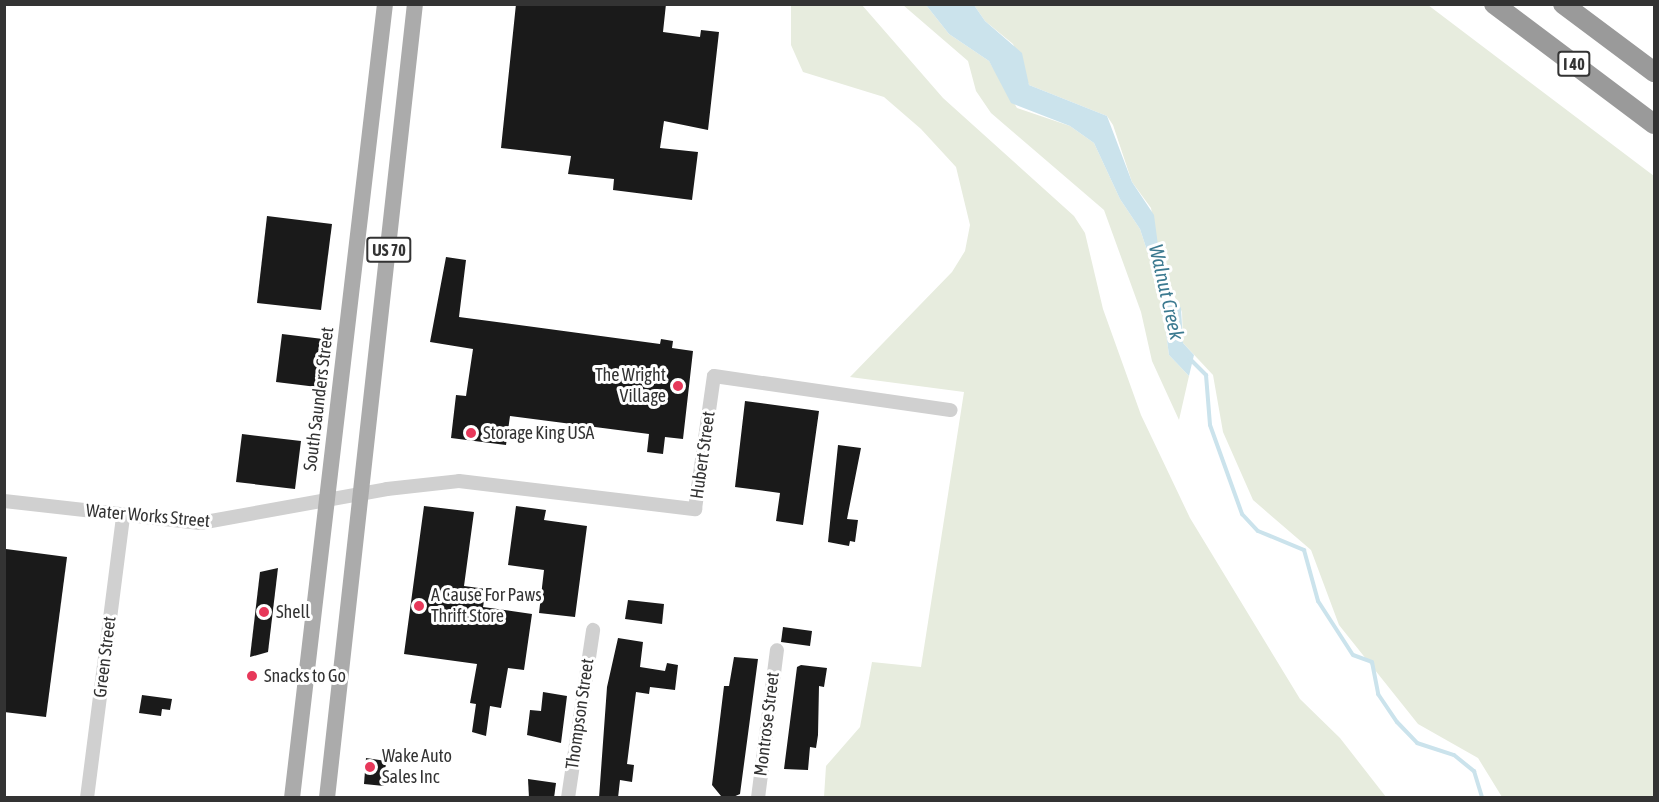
<!DOCTYPE html>
<style>
body{margin:0}
#map{position:relative;width:1659px;height:802px;overflow:hidden;background:#fff;font-family:"Asap Condensed",sans-serif}
div>[style]{position:absolute}
.green>*{inset:0;background:#e7ecde}
.water>*{inset:0;background:#cbe3ec}
.stream>*{height:4px;margin:-2px;padding:0 2px;transform-origin:2px;border-radius:2px;background:#cbe3ec}
.building>*{inset:0;background:#1a1a1a}
.minor>*{height:14px;margin:-7px;padding:0 7px;transform-origin:7px;border-radius:7px;background:#d0d0d0}
.major>*{height:16px;margin:-8px;padding:0 8px;transform-origin:8px;border-radius:8px;background:#ababab}
.highway>*{height:20px;margin:-10px;padding:0 10px;transform-origin:10px;border-radius:10px;background:#9a9a9a}
.dots>*{width:16px;height:16px;translate:-50% -50%;box-sizing:border-box;border:3px solid #fff;border-radius:50%}
span{translate:-50% -50%;white-space:nowrap;text-align:center;line-height:1.15;-webkit-text-stroke:6px #fff;paint-order:stroke}
.shield-label span{padding:2px 4px;background:#fff;border:2px solid;border-radius:4px;-webkit-text-stroke-width:0}
.shield-label{font-size:16px;color:#333;font-weight:700}
.poi-label{font-size:18px;color:#333}
.right{translate:-100% -50%;text-align:right}
.left{translate:0 -50%;text-align:left}
.street-label{font-size:18px;color:#333}
.water-label{font-size:20px;color:#3c7a90;font-style:italic}
.frame{position:absolute;inset:0;border:6px solid #333;pointer-events:none}
</style>
<div id="map">
<div class="green">
<div style="clip-path:polygon(791px 5px,862px 5px,943px 98px,1074px 216px,1085px 233px,1103px 309px,1141px 415px,1190px 518px,1300px 699px,1340px 738px,1386px 797px,824px 797px,826px 766px,860px 727px,872px 662px,921px 667px,964px 392px,850px 377px,952px 272px,965px 251px,970px 225px,956px 167px,921px 129px,884px 97px,803px 72px,791px 45px)"></div>
<div style="clip-path:polygon(903px 5px,926px 5px,949px 34px,989px 61px,1017px 108px,1070px 126px,1094px 143px,1120px 199px,1140px 229px,1160px 290px,1169px 355px,1189px 376px,1179px 420px,1152px 361px,1141px 312px,1104px 210px,991px 113px,976px 91px,968px 61px)"></div>
<div style="clip-path:polygon(974px 5px,1428px 5px,1654px 176px,1654px 797px,1502px 797px,1478px 758px,1418px 724px,1339px 625px,1311px 550px,1253px 500px,1223px 432px,1213px 375px,1183px 343px,1182px 312px,1161px 268px,1151px 208px,1132px 182px,1113px 125px,1107px 116px,1029px 85px,1013px 44px,985px 21px)"></div>
</div>
<div class="water">
<div style="clip-path:polygon(926px 5px,974px 5px,985px 21px,1022px 53px,1029px 85px,1107px 116px,1132px 182px,1154px 215px,1161px 268px,1171px 296px,1181px 308px,1183px 343px,1194px 355px,1189px 376px,1169px 355px,1160px 290px,1140px 229px,1120px 199px,1094px 143px,1070px 126px,1011px 103px,989px 61px,949px 34px)"></div>
</div>
<div class="stream">
<div style="left:1190px;top:359px;width:23px;rotate:45deg"></div>
<div style="left:1206px;top:375px;width:50px;rotate:85.4deg"></div>
<div style="left:1210px;top:425px;width:95px;rotate:70.2deg"></div>
<div style="left:1242px;top:514px;width:23px;rotate:47deg"></div>
<div style="left:1258px;top:531px;width:50px;rotate:22.4deg"></div>
<div style="left:1304px;top:550px;width:53px;rotate:74.6deg"></div>
<div style="left:1318px;top:601px;width:64px;rotate:57.1deg"></div>
<div style="left:1353px;top:655px;width:20px;rotate:20deg"></div>
<div style="left:1372px;top:662px;width:33px;rotate:79deg"></div>
<div style="left:1378px;top:694px;width:34px;rotate:56deg"></div>
<div style="left:1397px;top:722px;width:29px;rotate:46deg"></div>
<div style="left:1417px;top:743px;width:39px;rotate:18deg"></div>
<div style="left:1454px;top:755px;width:26px;rotate:39deg"></div>
<div style="left:1474px;top:771px;width:28px;rotate:73deg"></div>
</div>
<div class="building">
<div style="clip-path:polygon(516px 4px,666px 4px,663px 32px,700px 37px,701px 30px,719px 32px,708px 130px,664px 121px,660px 148px,698px 152px,692px 200px,613px 190px,614px 179px,568px 174px,571px 156px,501px 148px)"></div>
<div style="clip-path:polygon(267px 216px,332px 224px,321px 310px,257px 303px)"></div>
<div style="clip-path:polygon(446px 257px,466px 260px,459px 317px,660px 344px,661px 339px,673px 341px,672px 348px,693px 351px,683px 439px,665px 437px,663px 454px,647px 452px,649px 434px,510px 416px,506px 445px,451px 438px,456px 395px,466px 396px,473px 349px,430px 342px)"></div>
<div style="clip-path:polygon(282px 334px,323px 339px,317px 387px,276px 382px)"></div>
<div style="clip-path:polygon(745px 401px,819px 411px,803px 525px,776px 521px,780px 493px,735px 487px)"></div>
<div style="clip-path:polygon(242px 434px,301px 441px,295px 489px,236px 482px)"></div>
<div style="clip-path:polygon(838px 445px,861px 448px,847px 519px,858px 520px,855px 542px,850px 541px,849px 546px,828px 542px)"></div>
<div style="clip-path:polygon(424px 506px,474px 512px,464px 586px,486px 589px,483px 607px,532px 614px,524px 670px,508px 668px,501px 708px,490px 706px,486px 736px,472px 732px,476px 704px,470px 703px,477px 664px,404px 654px)"></div>
<div style="clip-path:polygon(516px 506px,546px 510px,544px 520px,587px 526px,575px 617px,539px 613px,544px 570px,508px 565px)"></div>
<div style="clip-path:polygon(6px 549px,67px 557px,46px 717px,4px 712px)"></div>
<div style="clip-path:polygon(278px 568px,268px 652px,250px 657px,260px 572px)"></div>
<div style="clip-path:polygon(628px 600px,664px 604px,662px 624px,625px 619px)"></div>
<div style="clip-path:polygon(783px 627px,812px 631px,810px 646px,781px 642px)"></div>
<div style="clip-path:polygon(618px 638px,643px 642px,640px 667px,665px 671px,667px 663px,678px 665px,675px 690px,650px 687px,649px 694px,636px 692px,627px 764px,634px 765px,632px 782px,620px 780px,618px 798px,599px 798px,607px 687px)"></div>
<div style="clip-path:polygon(734px 657px,758px 659px,740px 794px,731px 798px,721px 796px,712px 785px,724px 686px,729px 686px)"></div>
<div style="clip-path:polygon(801px 665px,827px 668px,824px 687px,819px 686px,818px 735px,816px 748px,810px 747px,808px 770px,784px 769px,797px 667px)"></div>
<div style="clip-path:polygon(543px 692px,567px 696px,561px 743px,527px 735px,530px 710px,541px 711px)"></div>
<div style="clip-path:polygon(142px 695px,172px 699px,170px 710px,162px 709px,161px 716px,139px 713px)"></div>
<div style="clip-path:polygon(366px 758px,386px 761px,384px 786px,364px 784px)"></div>
<div style="clip-path:polygon(528px 779px,556px 783px,554px 798px,529px 798px)"></div>
</div>
<div class="minor">
<div style="left:4px;top:501px;width:197px;rotate:6.4deg"></div>
<div style="left:200px;top:523px;width:190px;rotate:-10.3deg"></div>
<div style="left:387px;top:489px;width:72px;rotate:-6.3deg"></div>
<div style="left:459px;top:481px;width:238px;rotate:6.8deg"></div>
<div style="left:695px;top:509px;width:134px;rotate:-81.9deg"></div>
<div style="left:714px;top:376px;width:239px;rotate:8.2deg"></div>
<div style="left:87px;top:798px;width:284px;rotate:-82.7deg"></div>
<div style="left:568px;top:798px;width:170px;rotate:-81.5deg"></div>
<div style="left:758px;top:798px;width:149px;rotate:-82.7deg"></div>
</div>
<div class="major">
<div style="left:292px;top:798px;width:799px;rotate:-83.32deg"></div>
<div style="left:327px;top:798px;width:799px;rotate:-83.68deg"></div>
</div>
<div class="highway">
<div style="left:1494px;top:4px;width:200px;rotate:36.9deg"></div>
<div style="left:1563px;top:4px;width:114px;rotate:36.8deg"></div>
</div>
<div class="dots">
<div style="left:678px;top:386px;background:#e7385a"></div>
<div style="left:471px;top:433px;background:#e7385a"></div>
<div style="left:419px;top:606px;background:#e7385a"></div>
<div style="left:264px;top:612px;background:#e7385a"></div>
<div style="left:252px;top:676px;background:#e7385a"></div>
<div style="left:370px;top:767px;background:#e7385a"></div>
</div>
<div class="shield-label">
<span style="left:1574px;top:64px">I 40</span>
<span style="left:389px;top:250px">US 70</span>
</div>
<div class="poi-label">
<span class="right" style="left:666px;top:386px">The Wright<br>Village</span>
<span class="left" style="left:483px;top:433px">Storage King USA</span>
<span class="left" style="left:431px;top:606px">A Cause For Paws<br>Thrift Store</span>
<span class="left" style="left:276px;top:612px">Shell</span>
<span class="left" style="left:264px;top:676px">Snacks to Go</span>
<span class="left" style="left:382px;top:767px">Wake Auto<br>Sales Inc</span>
</div>
<div class="street-label">
<span style="left:319px;top:399px;rotate:-83deg">South Saunders Street</span>
<span style="left:703px;top:455px;rotate:-82deg">Hubert Street</span>
<span style="left:148px;top:516px;rotate:5deg">Water Works Street</span>
<span style="left:105px;top:657px;rotate:-83deg">Green Street</span>
<span style="left:580px;top:714px;rotate:-82deg">Thompson Street</span>
<span style="left:767px;top:724px;rotate:-83deg">Montrose Street</span>
</div>
<div class="water-label">
<span style="left:1167px;top:292px;rotate:77deg">Walnut Creek</span>
</div>
<div class="frame"></div>
</div>
